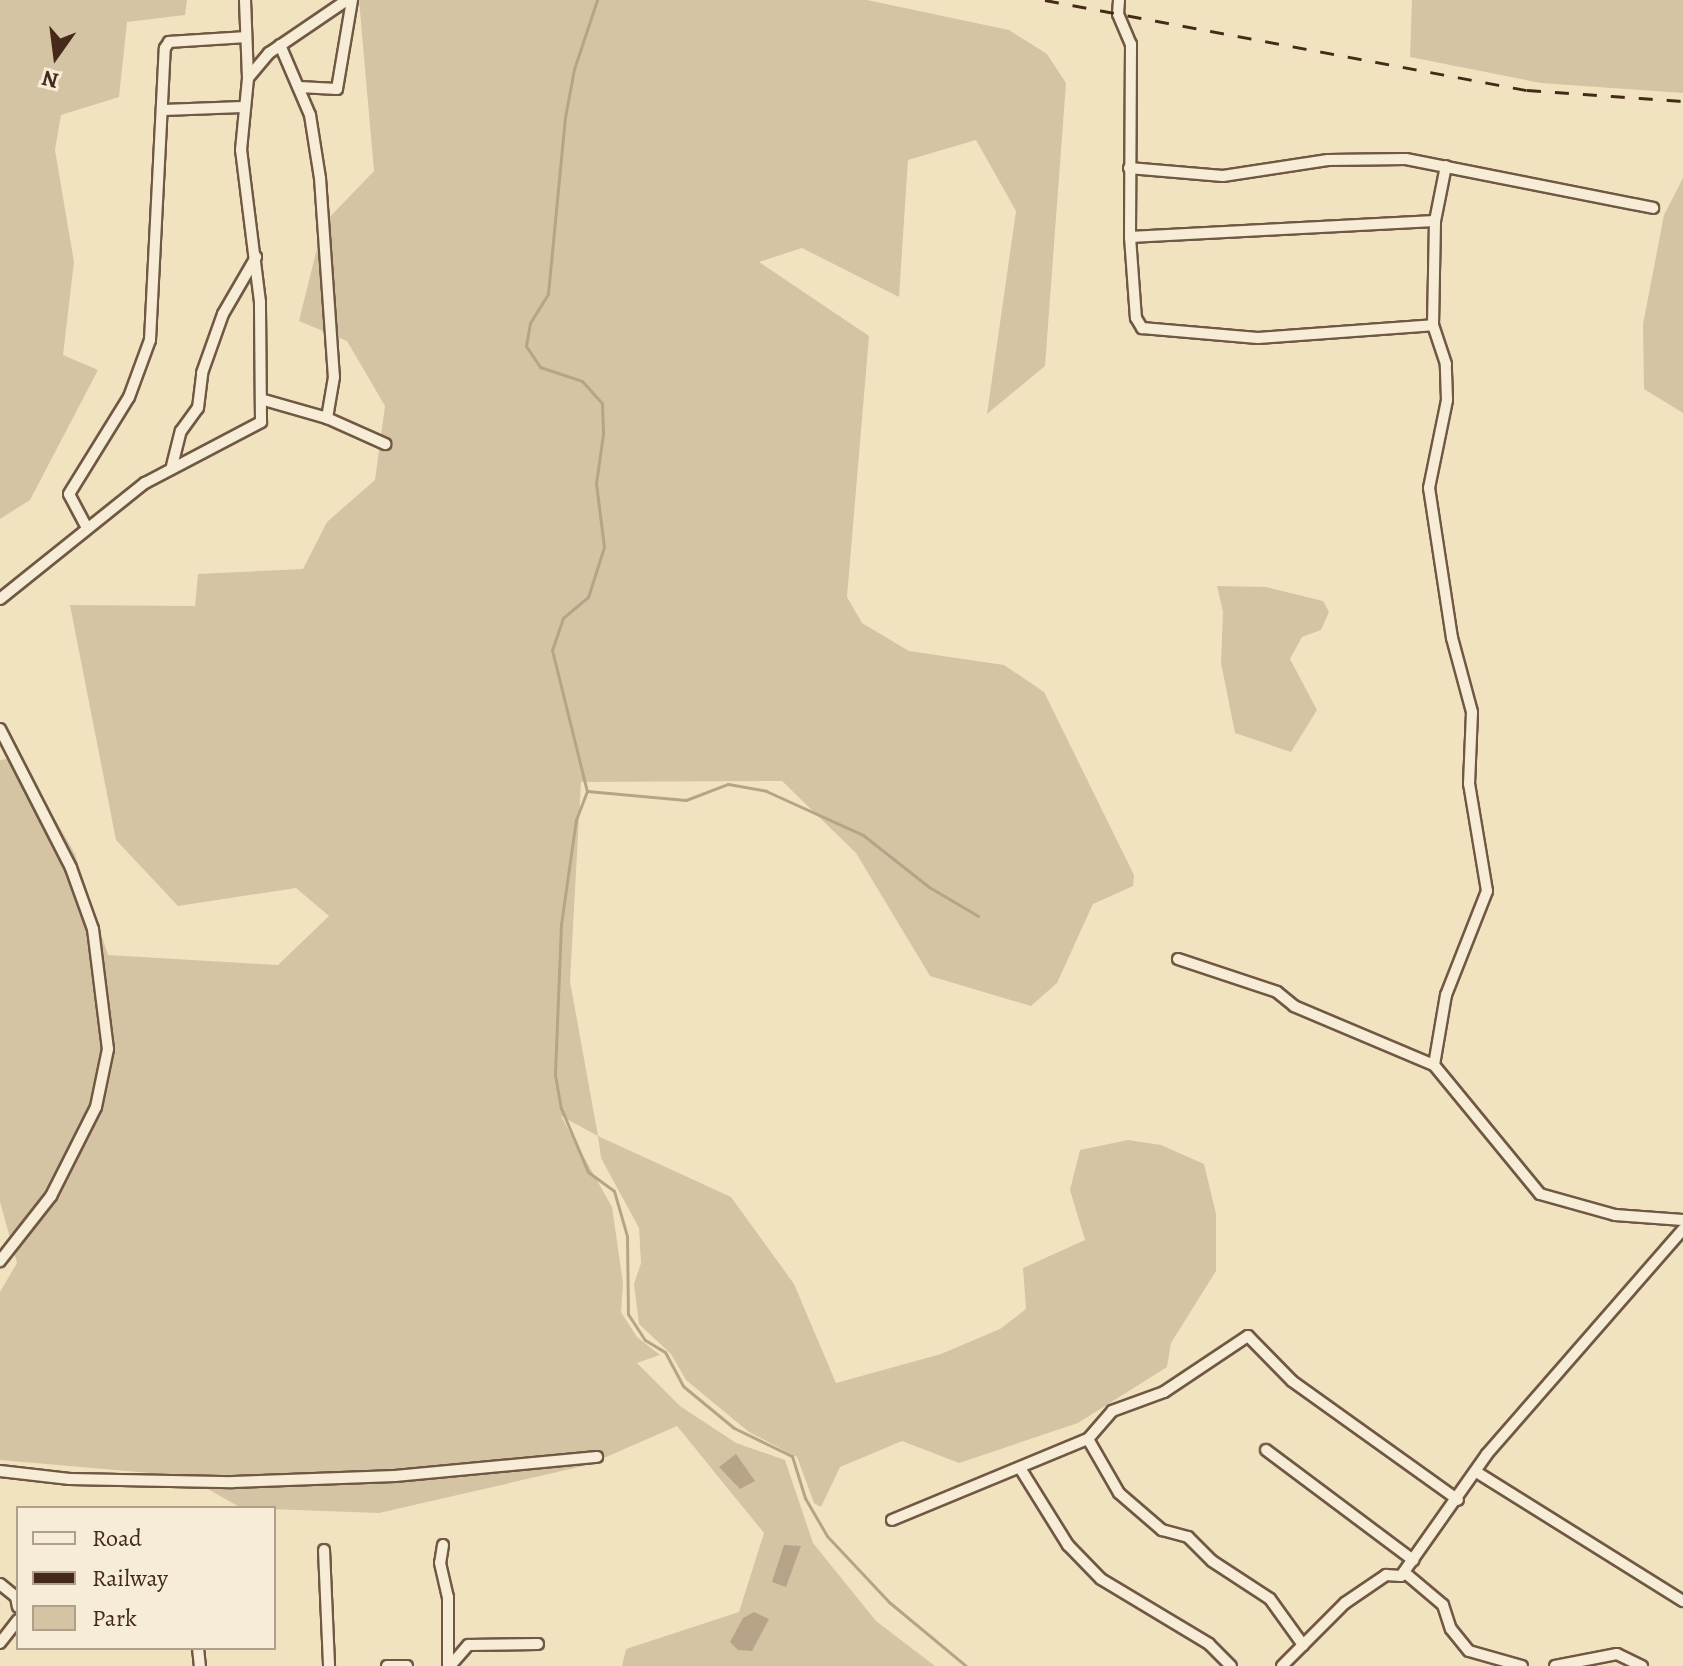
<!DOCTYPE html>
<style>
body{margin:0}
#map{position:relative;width:1683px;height:1666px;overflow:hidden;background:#f2e3c0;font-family:Alegreya,serif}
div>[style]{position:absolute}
.green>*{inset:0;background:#d5c4a4}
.water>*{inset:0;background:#b7a488}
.stream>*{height:3px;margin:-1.5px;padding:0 1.5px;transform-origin:1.5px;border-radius:1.5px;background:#b7a488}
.roads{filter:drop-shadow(2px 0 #705844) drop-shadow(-2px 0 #705844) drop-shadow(0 2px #705844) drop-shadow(0 -2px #705844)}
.street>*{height:10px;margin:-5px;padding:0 5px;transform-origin:5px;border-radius:5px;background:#f7edd6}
.rail>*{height:3px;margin-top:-1.5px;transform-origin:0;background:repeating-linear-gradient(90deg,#452a1a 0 14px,transparent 0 28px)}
span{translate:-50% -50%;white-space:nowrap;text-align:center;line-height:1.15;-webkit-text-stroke:8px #f7edd6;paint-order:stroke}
.legend{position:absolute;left:16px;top:1506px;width:260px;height:144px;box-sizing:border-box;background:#f7edd6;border:2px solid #b09f8b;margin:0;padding:10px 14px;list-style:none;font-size:24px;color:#452a1a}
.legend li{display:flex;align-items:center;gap:16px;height:40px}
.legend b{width:40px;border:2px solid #b09f8b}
.north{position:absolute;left:16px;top:16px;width:80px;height:80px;-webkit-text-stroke:6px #f7edd6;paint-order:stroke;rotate:194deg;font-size:22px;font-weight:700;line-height:32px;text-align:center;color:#452a1a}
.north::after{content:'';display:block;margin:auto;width:28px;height:36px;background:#452a1a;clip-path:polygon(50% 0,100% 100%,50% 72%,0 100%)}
</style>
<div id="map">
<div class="green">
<div style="clip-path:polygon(0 0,187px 0,185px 15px,127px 22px,119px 97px,61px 115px,55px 150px,74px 262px,63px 355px,98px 370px,30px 500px,0 519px)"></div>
<div style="clip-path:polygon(359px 0,867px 0,1009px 30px,1047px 54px,1066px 83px,1045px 366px,987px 414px,1016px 211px,976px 140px,908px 160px,899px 297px,802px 248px,759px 262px,869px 336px,847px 597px,862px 623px,909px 651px,1004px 665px,1044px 692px,1134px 875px,1133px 886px,1093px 904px,1057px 983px,1031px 1006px,930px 976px,856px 853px,782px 781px,581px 782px,570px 981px,598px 1136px,731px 1197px,794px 1284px,836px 1383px,941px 1354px,1000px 1329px,1026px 1309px,1023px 1268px,1085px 1240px,1070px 1190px,1080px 1150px,1128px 1140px,1161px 1145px,1204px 1164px,1216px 1214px,1216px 1271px,1171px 1343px,1167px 1367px,1078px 1423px,959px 1463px,902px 1441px,840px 1467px,821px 1507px,814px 1503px,797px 1457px,749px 1432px,686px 1380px,671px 1354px,639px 1324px,634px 1284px,641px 1263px,639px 1228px,601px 1158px,598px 1136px,561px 1116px,612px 1207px,623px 1283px,621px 1312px,637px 1337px,660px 1355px,637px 1363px,680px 1406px,736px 1443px,785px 1460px,813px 1543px,876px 1621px,935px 1666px,622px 1666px,626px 1649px,739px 1612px,764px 1533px,677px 1426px,588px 1465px,379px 1513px,241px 1508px,185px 1476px,0 1460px,0 1292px,17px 1263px,0 1202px,0 760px,20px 757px,75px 854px,108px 955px,278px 965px,329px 916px,296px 888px,178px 906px,116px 840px,70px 605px,195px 606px,198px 574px,303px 569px,327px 522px,375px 480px,385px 406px,347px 341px,299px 321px,323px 224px,374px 171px)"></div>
<div style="clip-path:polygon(1412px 0,1683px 0,1683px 93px,1541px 83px,1410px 57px)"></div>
<div style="clip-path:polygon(1683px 178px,1683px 413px,1644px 389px,1643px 324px,1664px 215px)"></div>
<div style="clip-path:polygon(1217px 586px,1266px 587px,1323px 601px,1329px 612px,1321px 630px,1302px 637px,1290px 659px,1317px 710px,1291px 752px,1235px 733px,1221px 663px,1223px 612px)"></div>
</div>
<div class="water">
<div style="clip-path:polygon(736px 1454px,755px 1481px,740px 1489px,719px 1467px)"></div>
<div style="clip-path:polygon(784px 1545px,801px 1546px,786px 1587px,772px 1582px)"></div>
<div style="clip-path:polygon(754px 1612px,769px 1619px,752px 1651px,738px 1650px,730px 1642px,743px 1618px)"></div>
</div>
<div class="stream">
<div style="left:597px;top:0;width:73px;rotate:108.4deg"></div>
<div style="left:574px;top:69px;width:49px;rotate:100.6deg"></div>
<div style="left:565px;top:117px;width:178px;rotate:95.5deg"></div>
<div style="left:548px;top:294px;width:34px;rotate:122deg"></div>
<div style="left:530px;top:323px;width:23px;rotate:100deg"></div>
<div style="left:526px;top:346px;width:25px;rotate:56deg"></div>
<div style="left:540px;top:367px;width:44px;rotate:18.4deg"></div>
<div style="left:582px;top:381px;width:30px;rotate:48deg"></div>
<div style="left:602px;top:403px;width:31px;rotate:88deg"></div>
<div style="left:603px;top:434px;width:49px;rotate:98.1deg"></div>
<div style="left:596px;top:483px;width:64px;rotate:82.9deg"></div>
<div style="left:604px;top:547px;width:52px;rotate:107.7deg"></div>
<div style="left:588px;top:597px;width:33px;rotate:140deg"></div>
<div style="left:563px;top:618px;width:34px;rotate:109deg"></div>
<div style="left:552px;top:650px;width:145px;rotate:76.1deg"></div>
<div style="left:587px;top:791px;width:30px;rotate:111deg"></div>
<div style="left:576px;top:819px;width:106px;rotate:98.1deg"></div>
<div style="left:561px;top:924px;width:151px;rotate:92.3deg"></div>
<div style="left:555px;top:1075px;width:34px;rotate:80deg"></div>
<div style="left:561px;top:1108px;width:69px;rotate:67.1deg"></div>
<div style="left:588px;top:1172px;width:32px;rotate:36deg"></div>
<div style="left:614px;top:1191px;width:47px;rotate:73.9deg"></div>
<div style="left:627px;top:1236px;width:78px;rotate:89.3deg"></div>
<div style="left:628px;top:1314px;width:31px;rotate:57deg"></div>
<div style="left:645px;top:1340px;width:23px;rotate:31deg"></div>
<div style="left:665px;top:1352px;width:38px;rotate:62deg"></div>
<div style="left:683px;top:1386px;width:66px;rotate:39.5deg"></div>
<div style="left:734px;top:1428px;width:64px;rotate:25.8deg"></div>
<div style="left:792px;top:1456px;width:44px;rotate:72.8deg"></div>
<div style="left:805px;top:1498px;width:44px;rotate:59.9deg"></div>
<div style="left:827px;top:1536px;width:91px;rotate:46.8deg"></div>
<div style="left:889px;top:1602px;width:100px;rotate:39.7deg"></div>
<div style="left:587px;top:791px;width:99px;rotate:5.2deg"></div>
<div style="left:686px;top:800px;width:45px;rotate:-20.9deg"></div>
<div style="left:728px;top:784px;width:39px;rotate:10deg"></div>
<div style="left:766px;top:791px;width:107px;rotate:24.4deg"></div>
<div style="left:863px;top:835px;width:84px;rotate:38.2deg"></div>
<div style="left:929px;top:887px;width:57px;rotate:30.6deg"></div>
</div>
<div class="roads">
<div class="street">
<div style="left:245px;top:0;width:78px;rotate:87.8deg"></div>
<div style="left:1119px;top:0;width:14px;rotate:94deg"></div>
<div style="left:1118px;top:14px;width:33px;rotate:67deg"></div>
<div style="left:1131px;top:44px;width:193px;rotate:90.3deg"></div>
<div style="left:1130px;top:237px;width:81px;rotate:85.8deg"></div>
<div style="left:1136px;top:318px;width:12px;rotate:59deg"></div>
<div style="left:1142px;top:328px;width:116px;rotate:4.9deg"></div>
<div style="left:1258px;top:338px;width:175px;rotate:-4.2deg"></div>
<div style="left:280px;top:45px;width:76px;rotate:66.8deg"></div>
<div style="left:310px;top:115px;width:64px;rotate:81deg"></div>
<div style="left:320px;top:178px;width:199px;rotate:86deg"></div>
<div style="left:334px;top:377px;width:42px;rotate:99.7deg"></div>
<div style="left:299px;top:87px;width:38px;rotate:3deg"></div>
<div style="left:337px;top:89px;width:90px;rotate:-80.4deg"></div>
<div style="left:162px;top:110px;width:82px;rotate:-2.1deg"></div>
<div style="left:1129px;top:168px;width:94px;rotate:4.9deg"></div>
<div style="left:1223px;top:176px;width:106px;rotate:-8.7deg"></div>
<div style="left:1328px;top:160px;width:78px;rotate:-0.7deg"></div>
<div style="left:1406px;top:159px;width:252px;rotate:11.2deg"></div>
<div style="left:1130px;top:237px;width:305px;rotate:-3deg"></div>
<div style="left:264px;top:400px;width:66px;rotate:15.9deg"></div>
<div style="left:327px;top:418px;width:64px;rotate:24.1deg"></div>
<div style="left:172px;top:466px;width:36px;rotate:-76deg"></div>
<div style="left:181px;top:431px;width:29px;rotate:-54deg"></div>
<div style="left:198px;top:408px;width:35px;rotate:-83deg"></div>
<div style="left:202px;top:373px;width:63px;rotate:-70.4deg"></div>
<div style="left:223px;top:314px;width:66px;rotate:-59.9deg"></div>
<div style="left:87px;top:528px;width:38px;rotate:-118deg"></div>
<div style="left:69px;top:494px;width:114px;rotate:-58.3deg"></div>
<div style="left:129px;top:397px;width:61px;rotate:-69.8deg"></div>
<div style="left:150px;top:340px;width:292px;rotate:-87.1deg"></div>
<div style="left:165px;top:48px;width:7px;rotate:-56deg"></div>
<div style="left:169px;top:42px;width:77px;rotate:-3.7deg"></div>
<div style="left:0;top:599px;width:186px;rotate:-38.7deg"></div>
<div style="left:145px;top:483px;width:131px;rotate:-27.7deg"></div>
<div style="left:261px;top:422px;width:120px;rotate:-90.5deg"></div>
<div style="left:260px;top:302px;width:153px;rotate:-97.1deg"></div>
<div style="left:241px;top:150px;width:72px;rotate:-84.4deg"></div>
<div style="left:248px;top:78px;width:33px;rotate:-50deg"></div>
<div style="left:269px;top:53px;width:94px;rotate:-34.2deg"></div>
<div style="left:0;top:729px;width:156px;rotate:62.9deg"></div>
<div style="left:71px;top:868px;width:65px;rotate:70.2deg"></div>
<div style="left:93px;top:929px;width:121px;rotate:82.9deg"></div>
<div style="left:108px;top:1049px;width:59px;rotate:101.7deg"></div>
<div style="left:96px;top:1107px;width:100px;rotate:116.8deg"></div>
<div style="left:51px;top:1196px;width:83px;rotate:128.1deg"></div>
<div style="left:1178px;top:959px;width:104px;rotate:18.4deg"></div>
<div style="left:1277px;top:992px;width:22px;rotate:39deg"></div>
<div style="left:1294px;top:1006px;width:152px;rotate:22.9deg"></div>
<div style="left:1434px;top:1065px;width:167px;rotate:50.6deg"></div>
<div style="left:1540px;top:1194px;width:78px;rotate:15.6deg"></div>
<div style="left:1615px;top:1215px;width:68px;rotate:4.2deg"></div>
<div style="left:1434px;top:1065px;width:71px;rotate:-80.3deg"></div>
<div style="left:1446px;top:995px;width:112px;rotate:-68.5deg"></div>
<div style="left:1487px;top:891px;width:109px;rotate:-99.5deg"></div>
<div style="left:1469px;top:784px;width:72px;rotate:-87.6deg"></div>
<div style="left:1472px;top:712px;width:77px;rotate:-105.1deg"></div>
<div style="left:1452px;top:638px;width:152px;rotate:-98.7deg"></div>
<div style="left:1429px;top:488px;width:90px;rotate:-78.4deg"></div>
<div style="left:1447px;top:400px;width:36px;rotate:-92deg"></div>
<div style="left:1446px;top:364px;width:41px;rotate:-108.4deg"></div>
<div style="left:1433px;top:325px;width:104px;rotate:-88.9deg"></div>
<div style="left:1435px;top:221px;width:56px;rotate:-78.7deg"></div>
<div style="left:1088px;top:1439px;width:62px;rotate:60.1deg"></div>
<div style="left:1119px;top:1493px;width:57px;rotate:40.7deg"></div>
<div style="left:1162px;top:1530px;width:27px;rotate:15deg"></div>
<div style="left:1188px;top:1537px;width:34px;rotate:45deg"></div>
<div style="left:1212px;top:1561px;width:69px;rotate:33.2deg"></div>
<div style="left:1270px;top:1599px;width:57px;rotate:54.3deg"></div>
<div style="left:1266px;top:1450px;width:184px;rotate:36.8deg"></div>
<div style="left:1020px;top:1468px;width:91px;rotate:58.1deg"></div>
<div style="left:1068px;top:1545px;width:47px;rotate:45.9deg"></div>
<div style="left:1101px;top:1579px;width:126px;rotate:31deg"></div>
<div style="left:1209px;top:1644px;width:31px;rotate:45deg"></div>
<div style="left:0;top:1471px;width:70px;rotate:6.5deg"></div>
<div style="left:70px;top:1479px;width:163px;rotate:1.1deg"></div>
<div style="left:233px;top:1482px;width:162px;rotate:-2.1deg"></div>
<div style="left:395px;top:1476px;width:203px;rotate:-5.4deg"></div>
<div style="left:1478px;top:1473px;width:242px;rotate:32deg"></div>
<div style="left:892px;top:1520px;width:212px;rotate:-22.5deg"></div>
<div style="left:1088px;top:1439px;width:37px;rotate:-49deg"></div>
<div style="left:1112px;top:1411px;width:55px;rotate:-20.1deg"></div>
<div style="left:1164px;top:1392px;width:101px;rotate:-33.7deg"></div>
<div style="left:1248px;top:1336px;width:63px;rotate:45.6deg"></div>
<div style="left:1292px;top:1381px;width:204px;rotate:35.6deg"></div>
<div style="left:443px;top:1545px;width:18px;rotate:99deg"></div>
<div style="left:440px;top:1563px;width:35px;rotate:77deg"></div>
<div style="left:448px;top:1597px;width:69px;rotate:90deg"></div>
<div style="left:324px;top:1550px;width:116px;rotate:87.5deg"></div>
<div style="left:1404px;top:1572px;width:51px;rotate:40.2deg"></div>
<div style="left:1443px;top:1605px;width:25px;rotate:72deg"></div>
<div style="left:1451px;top:1629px;width:28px;rotate:51deg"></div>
<div style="left:1469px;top:1651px;width:55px;rotate:15.8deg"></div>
<div style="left:0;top:1584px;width:21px;rotate:39deg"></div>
<div style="left:16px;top:1597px;width:10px;rotate:79deg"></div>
<div style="left:0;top:1643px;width:29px;rotate:-52deg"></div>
<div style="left:198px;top:1648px;width:18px;rotate:84deg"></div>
<div style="left:387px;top:1666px;width:20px"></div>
<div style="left:450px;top:1666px;width:28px;rotate:-49deg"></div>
<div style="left:468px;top:1645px;width:70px;rotate:-0.8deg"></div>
<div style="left:1282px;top:1666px;width:89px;rotate:-45deg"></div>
<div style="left:1345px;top:1603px;width:50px;rotate:-34.3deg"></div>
<div style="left:1386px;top:1575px;width:15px;rotate:4deg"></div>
<div style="left:1401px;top:1576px;width:149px;rotate:-54.8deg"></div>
<div style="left:1487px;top:1454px;width:298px;rotate:-48.9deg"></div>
<div style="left:1555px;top:1666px;width:63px;rotate:-11deg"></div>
<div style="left:1617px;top:1654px;width:28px;rotate:26deg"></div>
</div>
</div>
<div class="rail">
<div style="left:1045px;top:0;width:490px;rotate:10.6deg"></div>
<div style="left:1527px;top:90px;width:156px;rotate:4deg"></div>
</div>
<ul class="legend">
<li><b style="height:10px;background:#f7edd6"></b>Road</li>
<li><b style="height:10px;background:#452a1a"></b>Railway</li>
<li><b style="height:22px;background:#d5c4a4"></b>Park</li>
</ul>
<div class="north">N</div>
</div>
